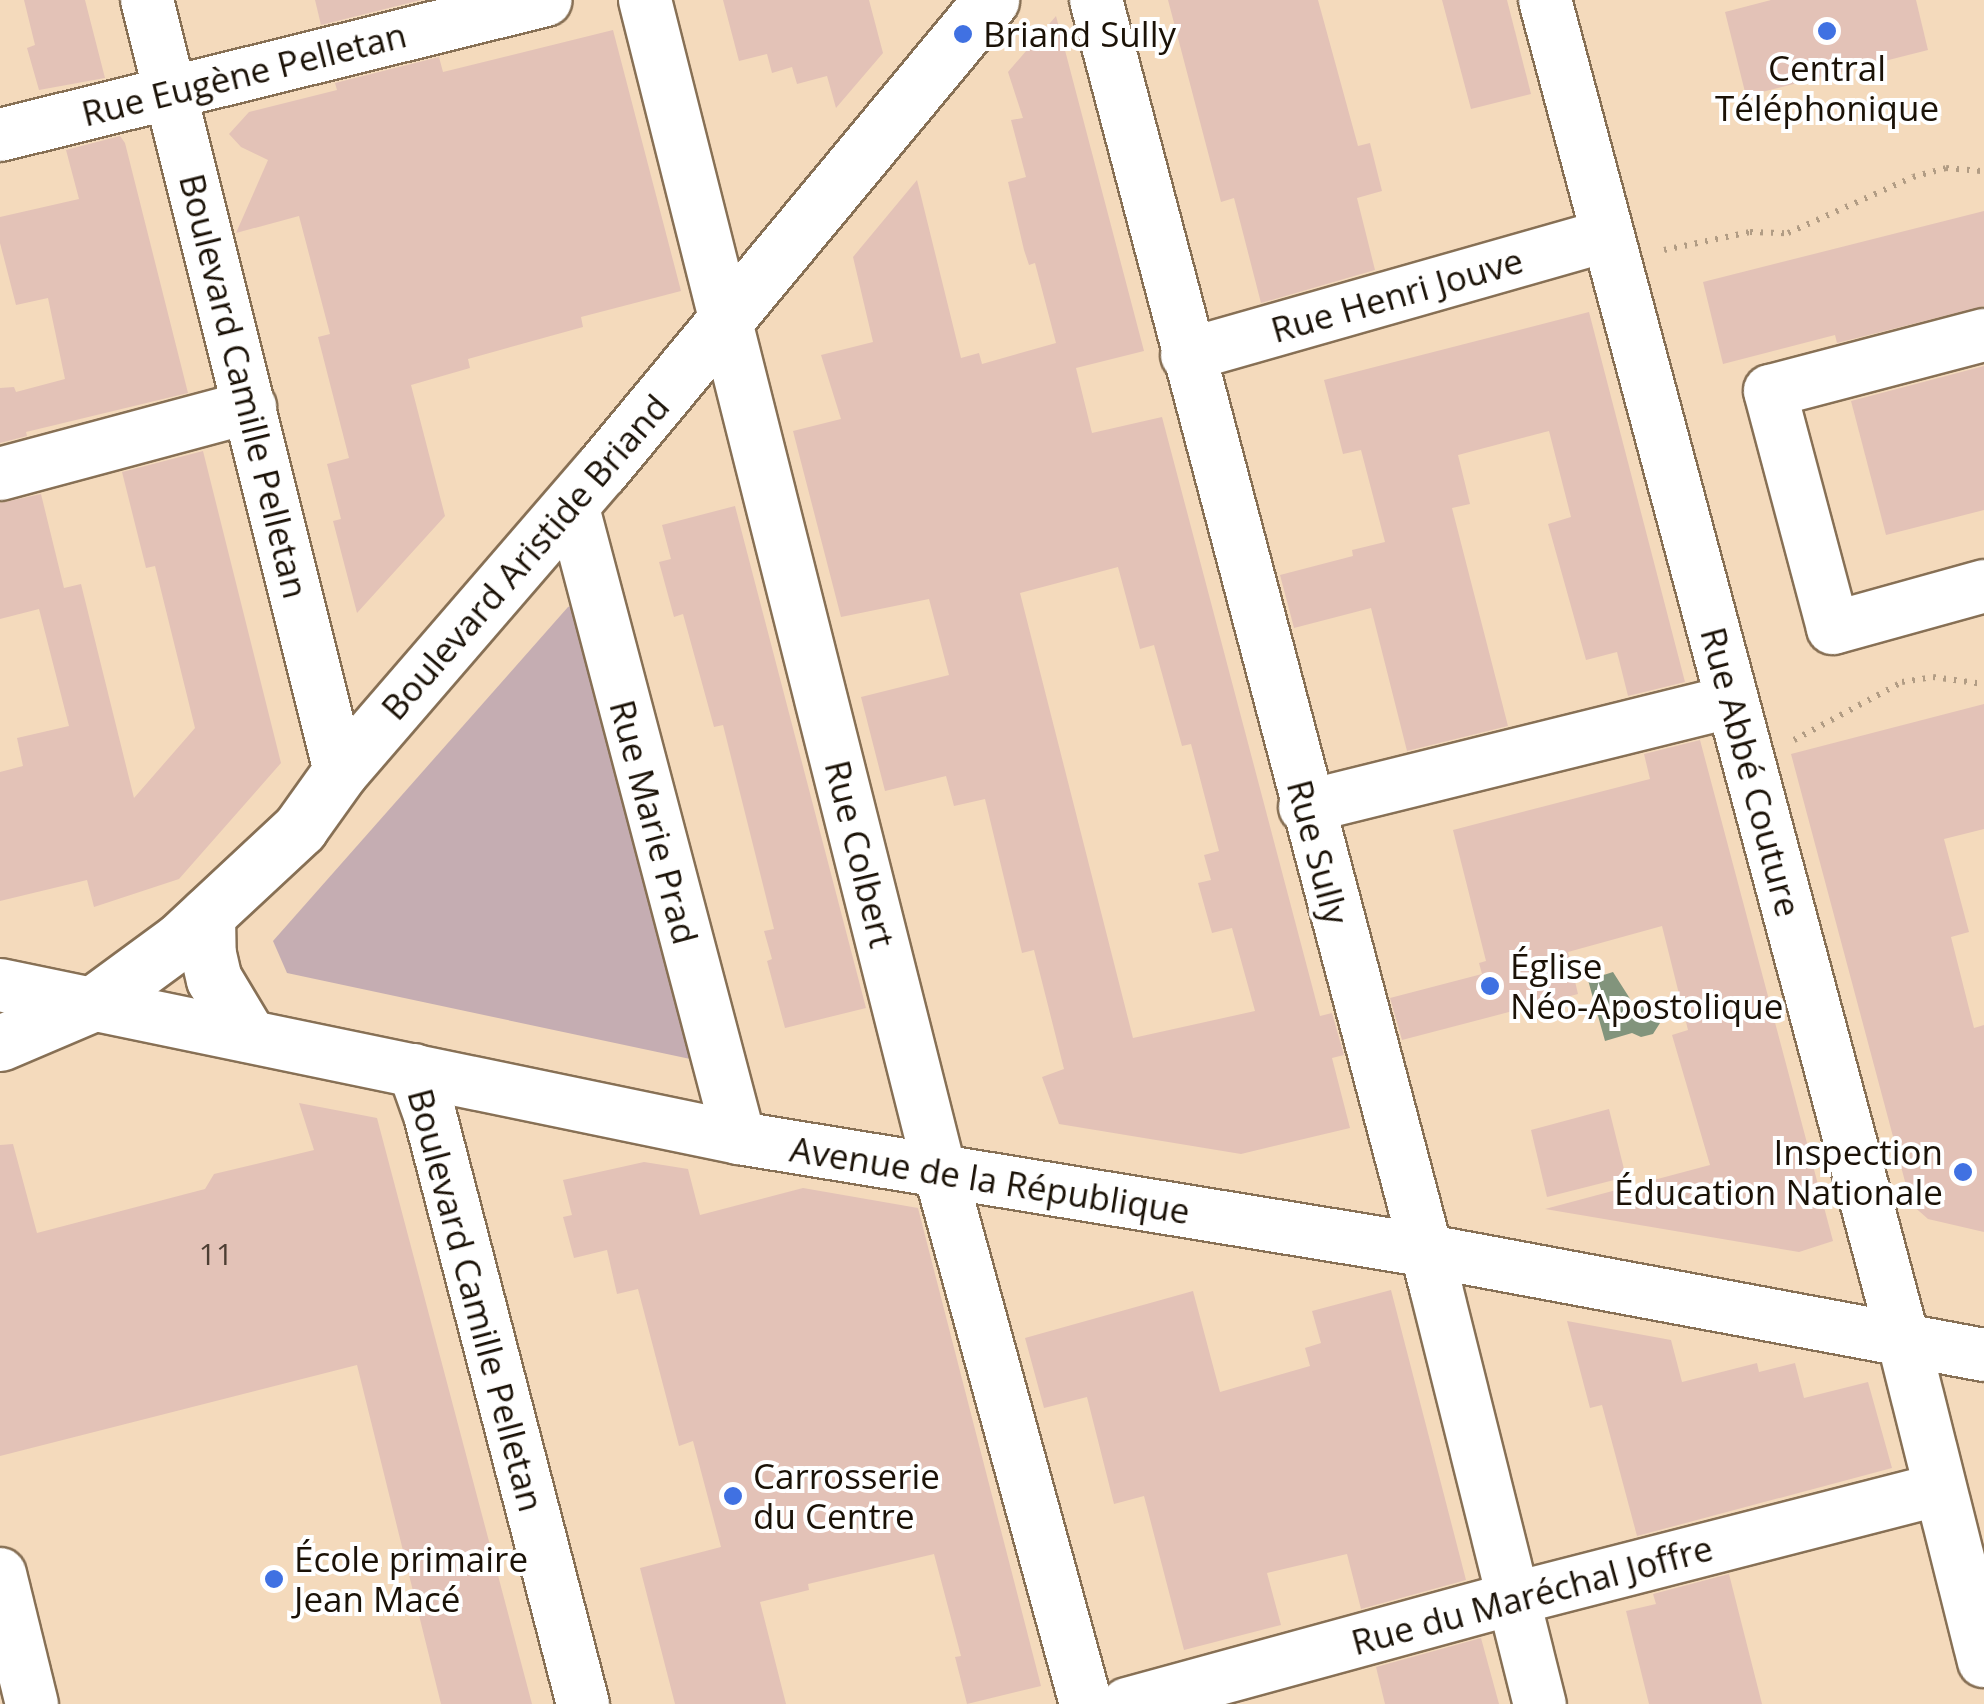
<!DOCTYPE html>
<meta charset="utf-8">
<style>
body{margin:0}
#map{position:relative;width:1984px;height:1704px;overflow:hidden;background:#f4dabc;font-family:"Open Sans",sans-serif}
div>[style]{position:absolute}
.green>*{inset:0;background:#c5adb2}
.water>*{inset:0;background:#82947c}
.building>*{inset:0;background:#e3c2b7}
.path>*{height:6px;margin-top:-3px;transform-origin:0;background:repeating-linear-gradient(90deg,#b19c84 0 2.5px,transparent 0 10.5px)}
.roads{filter:drop-shadow(2px 0 #877055) drop-shadow(-2px 0 #877055) drop-shadow(0 2px #877055) drop-shadow(0 -2px #877055)}
.minor>*{height:52px;margin:-26px;padding:0 26px;transform-origin:26px;border-radius:26px;background:#fff}
.major>*{height:55px;margin:-27.5px;padding:0 27.5px;transform-origin:27.5px;border-radius:27.5px;background:#fff}
.dots>*{width:28px;height:28px;translate:-50% -50%;box-sizing:border-box;border:5px solid #fff;border-radius:50%}
span{translate:-50% -50%;white-space:nowrap;text-align:center;line-height:1.15;-webkit-text-stroke:8px #fff;paint-order:stroke}
.number-label{font-size:30px;color:#4d3e33}
.number-label span{-webkit-text-stroke-width:0}
.poi-label{font-size:35px;color:#1b1207}
.left{translate:0 -50%;text-align:left}
.right{translate:-100% -50%;text-align:right}
.street-label{font-size:35px;color:#1b1207}
</style>
<div id="map">
<div class="green">
<div style="clip-path:polygon(579px 603px,695px 1060px,287px 973px,273px 941px,568px 607px)"></div>
</div>
<div class="water">
<div style="clip-path:polygon(1613px 972px,1634px 1005px,1646px 1003px,1657px 1011px,1660px 1023px,1653px 1034px,1641px 1037px,1632px 1033px,1605px 1041px,1588px 980px)"></div>
</div>
<div class="building">
<div style="clip-path:polygon(24px 0,85px 0,105px 78px,39px 90px,27px 48px,35px 45px)"></div>
<div style="clip-path:polygon(315px 0,421px 0,321px 25px)"></div>
<div style="clip-path:polygon(723px 0,869px 0,883px 53px,836px 108px,827px 76px,797px 84px,792px 67px,772px 73px,767px 54px,739px 61px)"></div>
<div style="clip-path:polygon(1168px 0,1318px 0,1358px 146px,1370px 143px,1382px 191px,1357px 198px,1375px 270px,1261px 303px,1234px 198px,1221px 202px)"></div>
<div style="clip-path:polygon(1442px 0,1507px 0,1531px 94px,1471px 109px)"></div>
<div style="clip-path:polygon(1771px 0,1916px 0,1928px 50px,1746px 96px,1725px 12px)"></div>
<div style="clip-path:polygon(evenodd,1056px 16px,1144px 351px,1076px 368px,1092px 433px,1162px 417px,1320px 1016px,1332px 1013px,1344px 1055px,1332px 1058px,1350px 1128px,1241px 1154px,1059px 1124px,1042px 1077px,1064px 1069px,1034px 950px,1022px 953px,985px 799px,954px 806px,946px 776px,885px 791px,861px 697px,949px 675px,929px 599px,841px 617px,793px 431px,841px 419px,821px 355px,873px 342px,853px 257px,917px 180px,961px 358px,979px 353px,982px 364px,1056px 343px,1035px 263px,1029px 265px,1024px 250px,1008px 182px,1026px 177px,1011px 120px,1023px 118px,1008px 72px,1056px 16px,1118px 567px,1140px 649px,1154px 645px,1182px 746px,1191px 744px,1219px 851px,1204px 855px,1211px 880px,1198px 883px,1212px 933px,1232px 928px,1255px 1011px,1133px 1038px,1020px 593px,1118px 567px)"></div>
<div style="clip-path:polygon(613px 30px,681px 291px,581px 317px,583px 327px,468px 359px,470px 368px,411px 385px,445px 516px,357px 613px,333px 521px,341px 519px,327px 464px,349px 458px,318px 337px,330px 334px,299px 216px,236px 233px,268px 160px,241px 147px,229px 134px,249px 112px,337px 90px,335px 83px,439px 57px,443px 72px)"></div>
<div style="clip-path:polygon(120px 136px,125px 143px,188px 393px,26px 432px,27px 436px,0 443px,0 388px,14px 387px,16px 392px,65px 379px,48px 298px,16px 305px,0 243px,0 217px,79px 199px,66px 150px)"></div>
<div style="clip-path:polygon(1984px 211px,1984px 306px,1837px 343px,1835px 335px,1723px 364px,1703px 282px)"></div>
<div style="clip-path:polygon(1589px 312px,1685px 682px,1628px 696px,1617px 652px,1586px 660px,1548px 524px,1571px 517px,1549px 431px,1458px 455px,1470px 504px,1452px 508px,1508px 726px,1407px 751px,1371px 608px,1294px 628px,1280px 575px,1353px 556px,1352px 550px,1385px 542px,1361px 450px,1343px 454px,1324px 380px)"></div>
<div style="clip-path:polygon(1984px 366px,1984px 510px,1886px 535px,1851px 401px)"></div>
<div style="clip-path:polygon(203px 451px,281px 763px,179px 879px,94px 907px,87px 880px,0 901px,0 772px,23px 766px,17px 738px,69px 726px,39px 609px,0 619px,0 503px,41px 494px,64px 588px,81px 584px,134px 798px,195px 728px,155px 566px,146px 568px,122px 472px)"></div>
<div style="clip-path:polygon(735px 506px,866px 1008px,785px 1028px,767px 961px,772px 959px,764px 931px,774px 929px,723px 725px,714px 727px,683px 614px,674px 617px,659px 562px,671px 559px,662px 525px)"></div>
<div style="clip-path:polygon(1984px 704px,1984px 829px,1944px 839px,1969px 932px,1951px 937px,1974px 1028px,1984px 1025px,1984px 1232px,1928px 1219px,1911px 1204px,1791px 754px)"></div>
<div style="clip-path:polygon(1700px 740px,1833px 1241px,1799px 1252px,1545px 1209px,1710px 1165px,1672px 1035px,1688px 1030px,1662px 926px,1568px 952px,1578px 994px,1402px 1040px,1390px 998px,1482px 974px,1479px 963px,1486px 961px,1453px 830px,1650px 779px,1644px 754px)"></div>
<div style="clip-path:polygon(299px 1103px,377px 1118px,532px 1704px,441px 1704px,357px 1365px,0 1456px,0 1145px,13px 1144px,37px 1233px,205px 1189px,214px 1174px,314px 1150px)"></div>
<div style="clip-path:polygon(1609px 1109px,1626px 1177px,1547px 1197px,1531px 1130px)"></div>
<div style="clip-path:polygon(644px 1162px,688px 1169px,700px 1215px,803px 1188px,918px 1208px,1041px 1686px,967px 1704px,955px 1657px,961px 1656px,934px 1554px,808px 1584px,809px 1590px,760px 1602px,786px 1704px,675px 1704px,640px 1568px,721px 1547px,693px 1441px,679px 1446px,638px 1289px,617px 1294px,607px 1250px,574px 1258px,563px 1217px,572px 1215px,563px 1180px)"></div>
<div style="clip-path:polygon(1391px 1290px,1466px 1580px,1361px 1609px,1347px 1554px,1267px 1573px,1281px 1625px,1184px 1650px,1144px 1496px,1114px 1504px,1087px 1397px,1044px 1408px,1025px 1338px,1193px 1291px,1220px 1392px,1310px 1366px,1305px 1348px,1321px 1343px,1312px 1311px)"></div>
<div style="clip-path:polygon(1567px 1321px,1671px 1340px,1682px 1382px,1757px 1363px,1759px 1372px,1795px 1363px,1804px 1398px,1868px 1382px,1892px 1468px,1637px 1536px,1602px 1405px,1590px 1408px)"></div>
<div style="clip-path:polygon(1729px 1574px,1762px 1704px,1649px 1704px,1626px 1611px,1656px 1604px,1653px 1594px)"></div>
<div style="clip-path:polygon(1481px 1638px,1499px 1704px,1385px 1704px,1376px 1667px)"></div>
</div>
<div class="path">
<div style="left:1664px;top:250px;width:88px;rotate:-11.8deg"></div>
<div style="left:1750px;top:232px;width:38px;rotate:2deg"></div>
<div style="left:1788px;top:233px;width:137px;rotate:-24.1deg"></div>
<div style="left:1913px;top:177px;width:34px;rotate:-15deg"></div>
<div style="left:1946px;top:168px;width:38px;rotate:5deg"></div>
<div style="left:1794px;top:740px;width:123px;rotate:-28.2deg"></div>
<div style="left:1902px;top:682px;width:31px;rotate:-9deg"></div>
<div style="left:1933px;top:677px;width:51px;rotate:7.8deg"></div>
</div>
<div class="roads">
<div class="minor">
<div style="left:147px;top:0;width:796px;rotate:75.96deg"></div>
<div style="left:645px;top:0;width:1209px;rotate:75.87deg"></div>
<div style="left:940px;top:1172px;width:552px;rotate:74.65deg"></div>
<div style="left:1096px;top:0;width:1332px;rotate:75.21deg"></div>
<div style="left:1436px;top:1288px;width:429px;rotate:76deg"></div>
<div style="left:1545px;top:0;width:1390px;rotate:75.03deg"></div>
<div style="left:1904px;top:1343px;width:328px;rotate:75.9deg"></div>
<div style="left:0;top:135px;width:562px;rotate:-13.89deg"></div>
<div style="left:1984px;top:335px;width:221px;rotate:165.3deg"></div>
<div style="left:1770px;top:391px;width:245px;rotate:75.1deg"></div>
<div style="left:1833px;top:628px;width:157px;rotate:-15.5deg"></div>
<div style="left:1187px;top:355px;width:437px;rotate:-15.9deg"></div>
<div style="left:0;top:474px;width:259px;rotate:-15deg"></div>
<div style="left:572px;top:504px;width:656px;rotate:75.24deg"></div>
<div style="left:1305px;top:807px;width:440px;rotate:-13.9deg"></div>
<div style="left:0;top:985px;width:755px;rotate:11.7deg"></div>
<div style="left:739px;top:1138px;width:693px;rotate:9.3deg"></div>
<div style="left:1423px;top:1250px;width:571px;rotate:10.6deg"></div>
<div style="left:414px;top:1070px;width:48px;rotate:70.4deg"></div>
<div style="left:430px;top:1115px;width:609px;rotate:75.44deg"></div>
<div style="left:0;top:1574px;width:134px;rotate:76.2deg"></div>
<div style="left:1127px;top:1704px;width:399px;rotate:-15.3deg"></div>
<div style="left:1512px;top:1599px;width:440px;rotate:-14.4deg"></div>
</div>
<div class="major">
<div style="left:207px;top:915px;width:39px;rotate:89deg"></div>
<div style="left:208px;top:954px;width:26px;rotate:77deg"></div>
<div style="left:214px;top:979px;width:64px;rotate:59deg"></div>
<div style="left:0;top:1043px;width:104px;rotate:-23.1deg"></div>
<div style="left:96px;top:1002px;width:103px;rotate:-36.3deg"></div>
<div style="left:179px;top:941px;width:166px;rotate:-43deg"></div>
<div style="left:300px;top:828px;width:69px;rotate:-54.5deg"></div>
<div style="left:340px;top:772px;width:399px;rotate:-49.2deg"></div>
<div style="left:601px;top:470px;width:611px;rotate:-50.31deg"></div>
</div>
</div>
<div class="dots">
<div style="left:1827px;top:31px;background:#4071e2"></div>
<div style="left:963px;top:34px;background:#4071e2"></div>
<div style="left:1490px;top:986px;background:#4071e2"></div>
<div style="left:1963px;top:1172px;background:#4071e2"></div>
<div style="left:733px;top:1496px;background:#4071e2"></div>
<div style="left:274px;top:1579px;background:#4071e2"></div>
</div>
<div class="number-label">
<span style="left:216px;top:1254px">11</span>
</div>
<div class="poi-label">
<span class="left" style="left:983px;top:34px">Briand Sully</span>
<span style="left:1827px;top:88px">Central<br>Téléphonique</span>
<span class="left" style="left:1510px;top:986px">Église<br>Néo-Apostolique</span>
<span class="right" style="left:1943px;top:1172px">Inspection<br>Éducation Nationale</span>
<span class="left" style="left:753px;top:1496px">Carrosserie<br>du Centre</span>
<span class="left" style="left:294px;top:1579px">École primaire<br>Jean Macé</span>
</div>
<div class="street-label">
<span style="left:244px;top:74px;rotate:-14deg">Rue Eugène Pelletan</span>
<span style="left:1397px;top:295px;rotate:-16deg">Rue Henri Jouve</span>
<span style="left:244px;top:386px;rotate:76deg">Boulevard Camille Pelletan</span>
<span style="left:525px;top:557px;rotate:-49deg">Boulevard Aristide Briand</span>
<span style="left:1751px;top:772px;rotate:75deg">Rue Abbé Couture</span>
<span style="left:654px;top:822px;rotate:75deg">Rue Marie Prad</span>
<span style="left:1318px;top:852px;rotate:75deg">Rue Sully</span>
<span style="left:860px;top:854px;rotate:76deg">Rue Colbert</span>
<span style="left:990px;top:1180px;rotate:9deg">Avenue de la République</span>
<span style="left:476px;top:1300px;rotate:75deg">Boulevard Camille Pelletan</span>
<span style="left:1532px;top:1595px;rotate:-15deg">Rue du Maréchal Joffre</span>
</div>
</div>
